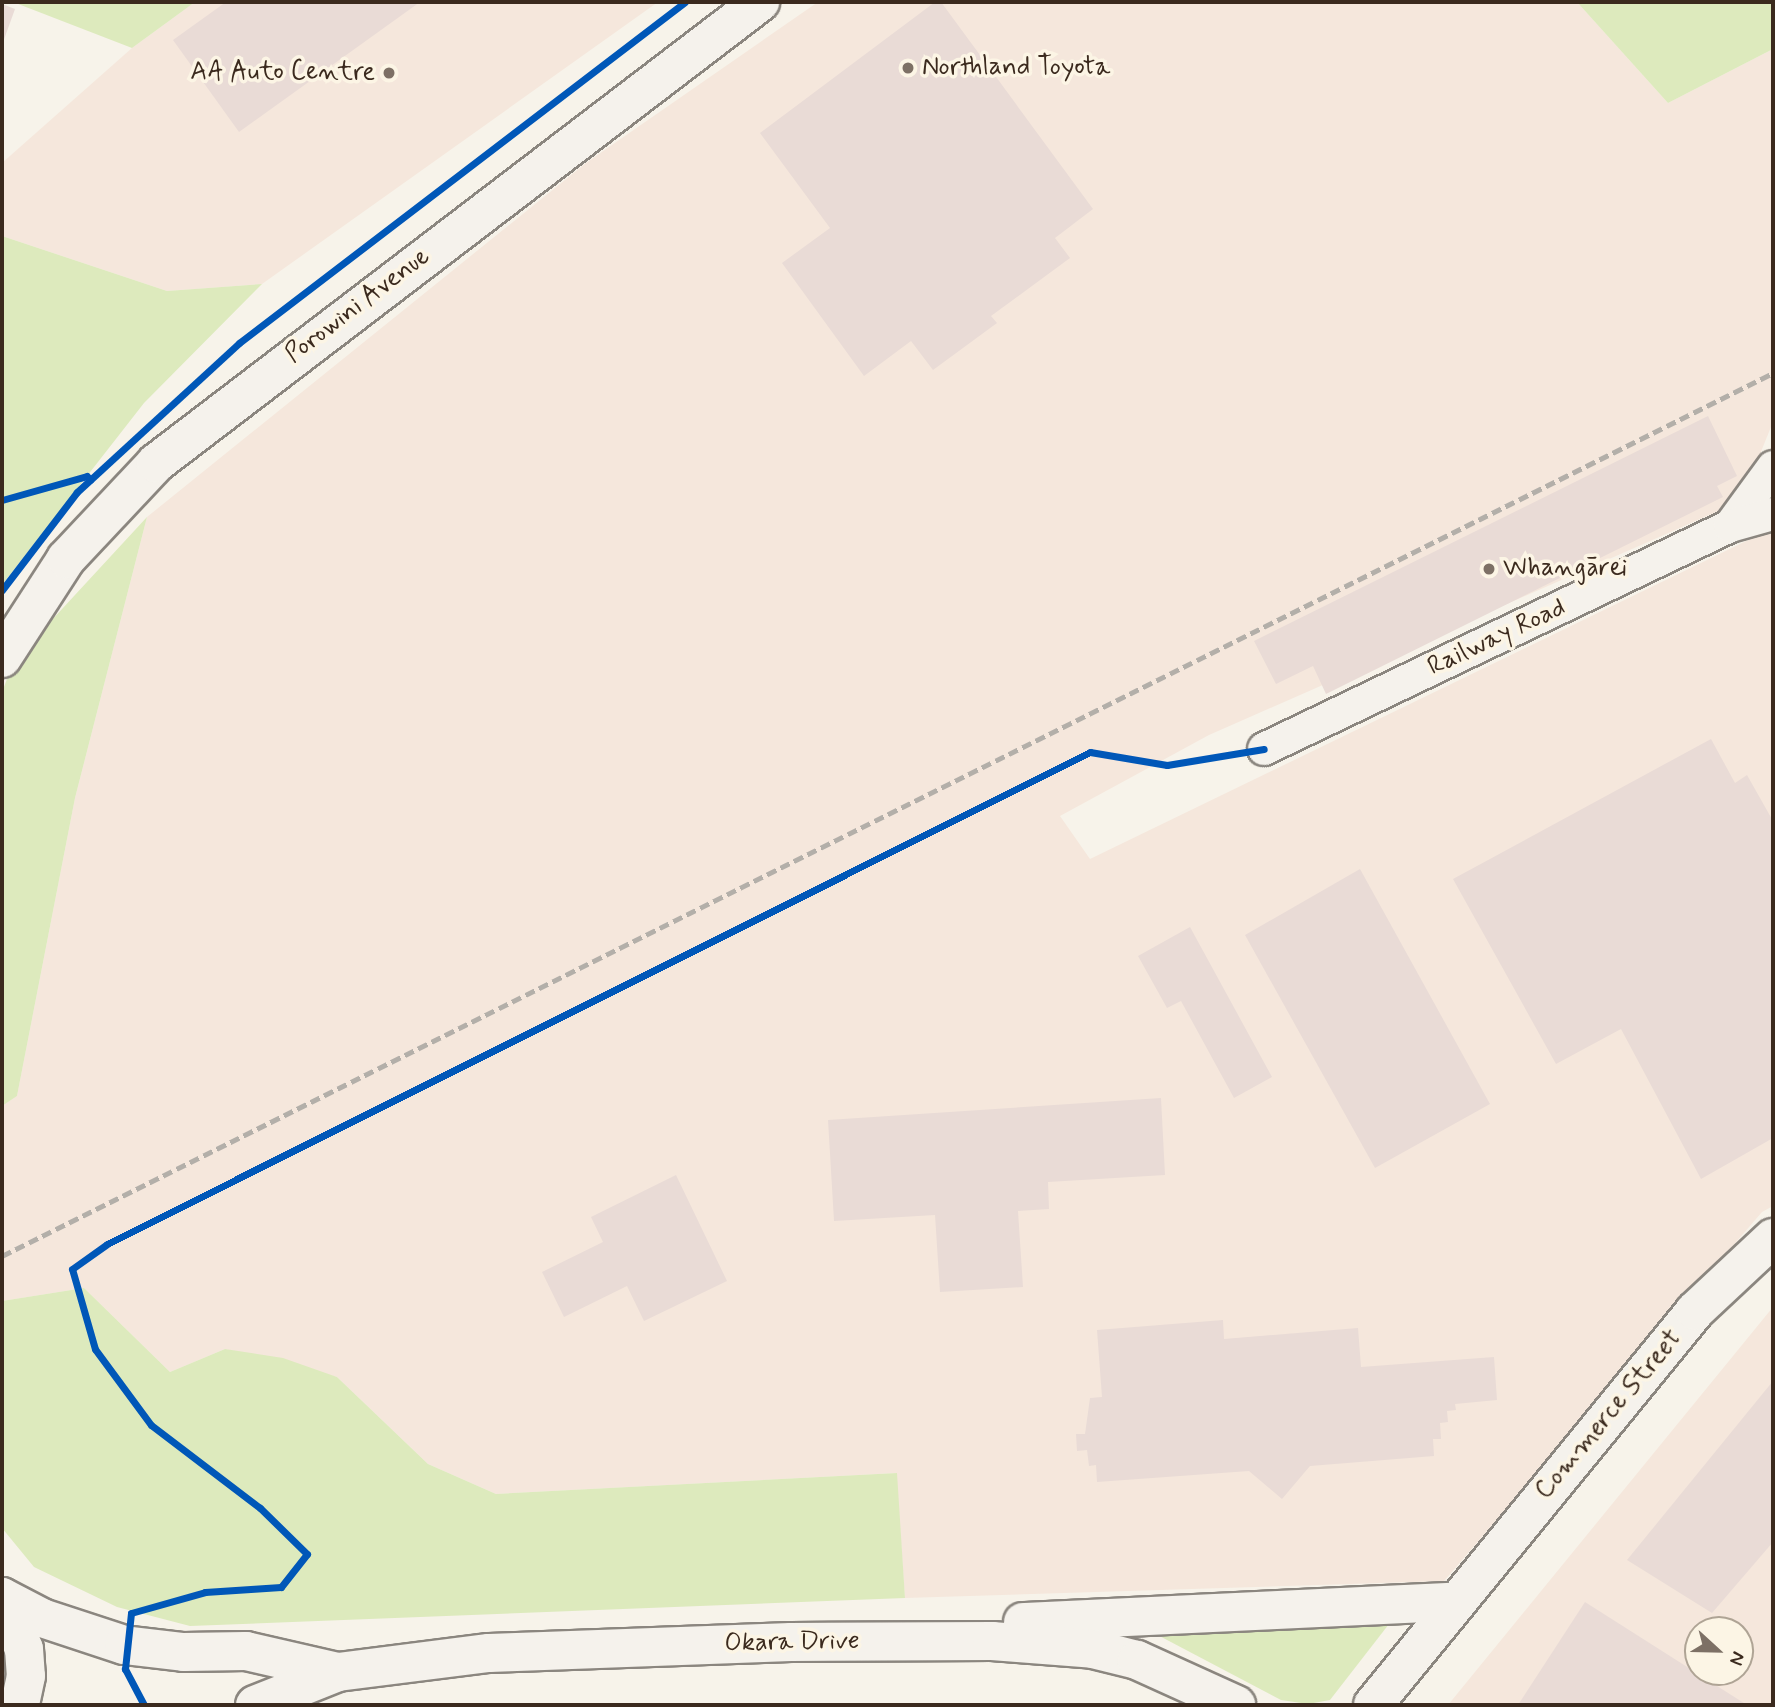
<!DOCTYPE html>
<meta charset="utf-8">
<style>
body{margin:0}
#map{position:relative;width:1775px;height:1707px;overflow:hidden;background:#f7f3ea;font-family:Mynerve,sans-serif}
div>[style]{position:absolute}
.built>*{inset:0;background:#f5e7dc}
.green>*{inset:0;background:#ddeabd}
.building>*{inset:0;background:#e9dbd6}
.roads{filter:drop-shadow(2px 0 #8b867f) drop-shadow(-2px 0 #8b867f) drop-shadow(0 2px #8b867f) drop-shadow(0 -2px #8b867f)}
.street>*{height:32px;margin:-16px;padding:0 16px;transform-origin:16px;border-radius:16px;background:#f5f2ec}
.secondary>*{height:38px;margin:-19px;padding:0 19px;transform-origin:19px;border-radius:19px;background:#f5f2ec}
.rail>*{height:5px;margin-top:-2.5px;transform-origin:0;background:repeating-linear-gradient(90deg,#b3afa9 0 10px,transparent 0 15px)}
.cycleway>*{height:7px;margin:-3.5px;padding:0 3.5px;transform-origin:3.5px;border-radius:3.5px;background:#0057b8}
.dots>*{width:19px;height:19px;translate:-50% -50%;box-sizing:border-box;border:4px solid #fcf5e5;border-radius:50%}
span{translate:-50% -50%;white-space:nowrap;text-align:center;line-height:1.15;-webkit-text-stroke:7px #fcf5e5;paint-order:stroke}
.poi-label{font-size:26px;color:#3b2a1e}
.left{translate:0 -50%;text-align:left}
.right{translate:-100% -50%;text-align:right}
.street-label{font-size:26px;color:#3b2a1e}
.frame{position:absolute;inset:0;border:4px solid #3b2a1e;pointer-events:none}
.north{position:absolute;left:1684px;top:1616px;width:70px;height:70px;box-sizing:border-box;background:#fcf5e5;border:2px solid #afa495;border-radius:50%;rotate:112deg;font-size:19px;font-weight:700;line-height:28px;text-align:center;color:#3b2a1e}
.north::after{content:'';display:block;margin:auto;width:24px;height:32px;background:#7d7065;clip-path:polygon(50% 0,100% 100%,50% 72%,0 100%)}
</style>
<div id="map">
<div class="built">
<div style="clip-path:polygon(195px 2px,658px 2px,262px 284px,167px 291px,2px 236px,2px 163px,132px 48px)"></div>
<div style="clip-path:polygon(818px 2px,1577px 2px,1668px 103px,1773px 49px,1773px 422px,1741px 501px,1209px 735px,1060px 816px,1090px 859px,1773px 528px,1773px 1206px,1762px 1212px,1444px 1581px,905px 1598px,896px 1473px,496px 1494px,428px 1464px,337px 1377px,225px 1349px,170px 1372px,84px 1288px,2px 1301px,2px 1106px,17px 1096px,75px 798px,147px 517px,586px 163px)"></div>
<div style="clip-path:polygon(evenodd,1773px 1307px,1773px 1705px,1448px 1705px,1773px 1307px,1698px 1630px,1740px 1630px,1740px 1672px,1698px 1672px,1698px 1630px)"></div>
</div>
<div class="green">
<div style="clip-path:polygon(13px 2px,195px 2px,132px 48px)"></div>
<div style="clip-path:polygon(1577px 2px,1773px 2px,1773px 49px,1668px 103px)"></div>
<div style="clip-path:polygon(2px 236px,167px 291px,262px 284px,144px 403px,2px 585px)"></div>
<div style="clip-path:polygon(147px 517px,75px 798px,17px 1096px,2px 1106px,2px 692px,14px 661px)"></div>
<div style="clip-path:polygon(84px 1288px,170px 1372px,225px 1349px,283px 1358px,337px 1377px,428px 1464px,496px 1494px,897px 1473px,905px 1598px,190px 1626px,117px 1607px,34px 1567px,2px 1528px,2px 1301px)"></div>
<div style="clip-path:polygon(1389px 1624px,1330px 1700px,1308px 1704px,1281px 1700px,1150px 1631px)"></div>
</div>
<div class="building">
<div style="clip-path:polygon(226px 2px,420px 2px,239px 132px,173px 40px)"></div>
<div style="clip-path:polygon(935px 2px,941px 2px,1093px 209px,1055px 238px,1070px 258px,991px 316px,997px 323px,933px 370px,911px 341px,864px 376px,782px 263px,830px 228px,760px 133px)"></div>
<div style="clip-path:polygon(2px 4px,15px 9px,2px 45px)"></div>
<div style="clip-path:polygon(1708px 416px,1737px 476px,1717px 486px,1723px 497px,1326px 694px,1313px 666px,1276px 684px,1254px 641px)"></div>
<div style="clip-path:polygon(1711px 739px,1735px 783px,1747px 775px,1773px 821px,1773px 1138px,1701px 1179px,1621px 1029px,1556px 1064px,1453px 879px)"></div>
<div style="clip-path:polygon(1360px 869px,1490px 1104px,1375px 1168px,1245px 935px)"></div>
<div style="clip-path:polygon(1190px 927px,1272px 1077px,1234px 1098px,1181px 1001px,1167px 1008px,1138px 956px)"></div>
<div style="clip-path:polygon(1161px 1098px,1165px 1175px,1048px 1182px,1049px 1209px,1018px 1211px,1023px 1287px,940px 1292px,935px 1215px,834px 1221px,828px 1120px)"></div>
<div style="clip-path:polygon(676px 1175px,727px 1281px,644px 1321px,627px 1286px,564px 1317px,542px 1272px,603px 1242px,591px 1217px)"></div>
<div style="clip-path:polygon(1223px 1320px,1224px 1339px,1358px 1328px,1361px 1367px,1494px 1357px,1497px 1400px,1455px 1404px,1456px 1410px,1447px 1411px,1448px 1422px,1440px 1423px,1441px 1439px,1433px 1439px,1434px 1456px,1310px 1466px,1282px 1499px,1249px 1471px,1097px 1482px,1096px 1465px,1089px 1466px,1087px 1450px,1077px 1451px,1076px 1434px,1085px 1434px,1090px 1398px,1102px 1397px,1097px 1330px)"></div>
<div style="clip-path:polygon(1773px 1381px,1773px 1542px,1712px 1613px,1627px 1560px)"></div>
<div style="clip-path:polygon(1585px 1602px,1747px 1705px,1518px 1705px)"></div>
</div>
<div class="roads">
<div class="street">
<div style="left:1730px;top:526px;width:73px;rotate:-53.9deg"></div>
<div style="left:1264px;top:749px;width:517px;rotate:-25.57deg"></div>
<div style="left:1730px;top:526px;width:45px;rotate:-15.6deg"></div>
</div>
<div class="secondary">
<div style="left:2px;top:658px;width:118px;rotate:-57.1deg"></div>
<div style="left:66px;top:559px;width:132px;rotate:-46.8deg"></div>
<div style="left:156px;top:463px;width:760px;rotate:-37.35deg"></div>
<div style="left:2px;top:1597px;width:45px;rotate:27.7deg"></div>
<div style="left:42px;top:1618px;width:86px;rotate:18.2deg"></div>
<div style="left:124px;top:1645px;width:60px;rotate:6.7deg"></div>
<div style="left:184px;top:1652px;width:62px;rotate:-0.9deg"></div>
<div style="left:246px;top:1651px;width:94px;rotate:12.9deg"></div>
<div style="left:2px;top:1597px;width:56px;rotate:67.1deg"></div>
<div style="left:24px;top:1649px;width:27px;rotate:86deg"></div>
<div style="left:26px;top:1676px;width:30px;rotate:102deg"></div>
<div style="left:1023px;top:1622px;width:432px;rotate:-2.7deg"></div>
<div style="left:255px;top:1705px;width:89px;rotate:-21.7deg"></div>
<div style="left:338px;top:1672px;width:152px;rotate:-7.2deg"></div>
<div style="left:489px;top:1653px;width:302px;rotate:-2.1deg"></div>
<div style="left:791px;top:1642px;width:201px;rotate:-0.3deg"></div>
<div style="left:992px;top:1641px;width:101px;rotate:4.5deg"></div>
<div style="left:1093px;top:1649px;width:45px;rotate:14deg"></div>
<div style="left:1137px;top:1660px;width:109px;rotate:24.4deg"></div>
<div style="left:1373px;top:1705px;width:509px;rotate:-50.74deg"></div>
<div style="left:1695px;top:1311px;width:107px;rotate:-43.1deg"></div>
</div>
</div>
<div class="rail">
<div style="left:2px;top:1256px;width:1979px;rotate:-26.5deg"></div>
</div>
<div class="cycleway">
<div style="left:2px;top:500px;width:88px;rotate:-15.8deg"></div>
<div style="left:87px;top:476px;width:5px;rotate:53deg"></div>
<div style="left:2px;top:590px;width:123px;rotate:-52.6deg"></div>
<div style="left:77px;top:492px;width:220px;rotate:-42.6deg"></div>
<div style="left:239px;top:343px;width:561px;rotate:-37.4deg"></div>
<div style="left:144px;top:1705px;width:41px;rotate:-117.8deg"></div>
<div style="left:125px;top:1669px;width:56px;rotate:-83.9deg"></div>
<div style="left:131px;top:1613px;width:77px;rotate:-15.8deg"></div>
<div style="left:205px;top:1592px;width:76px;rotate:-3.8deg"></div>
<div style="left:281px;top:1587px;width:42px;rotate:-51.8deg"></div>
<div style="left:307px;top:1554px;width:66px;rotate:-135.6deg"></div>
<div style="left:260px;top:1508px;width:137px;rotate:-142.7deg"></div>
<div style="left:151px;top:1425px;width:94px;rotate:-126.4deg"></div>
<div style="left:95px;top:1349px;width:83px;rotate:-106deg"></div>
<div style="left:72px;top:1269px;width:43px;rotate:-35.5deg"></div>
<div style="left:107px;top:1244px;width:1099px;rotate:-26.59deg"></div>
<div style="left:1090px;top:752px;width:78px;rotate:9.6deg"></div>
<div style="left:1167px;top:765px;width:98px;rotate:-9.4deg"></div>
</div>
<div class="dots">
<div style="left:908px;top:68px;background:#7d7065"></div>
<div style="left:389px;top:73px;background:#7d7065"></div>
<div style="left:1489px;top:569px;background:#7d7065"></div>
</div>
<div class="poi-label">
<span class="left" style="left:922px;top:68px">Northland Toyota</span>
<span class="right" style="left:375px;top:73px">AA Auto Centre</span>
<span class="left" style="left:1503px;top:569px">Whangārei</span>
</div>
<div class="street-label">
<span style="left:358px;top:306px;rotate:-37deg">Porowini Avenue</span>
<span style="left:1497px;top:638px;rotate:-25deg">Railway Road</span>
<span style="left:1609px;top:1415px;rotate:-50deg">Commerce Street</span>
<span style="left:792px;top:1643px;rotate:-1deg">Okara Drive</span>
</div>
<div class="frame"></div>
<div class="north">N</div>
</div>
